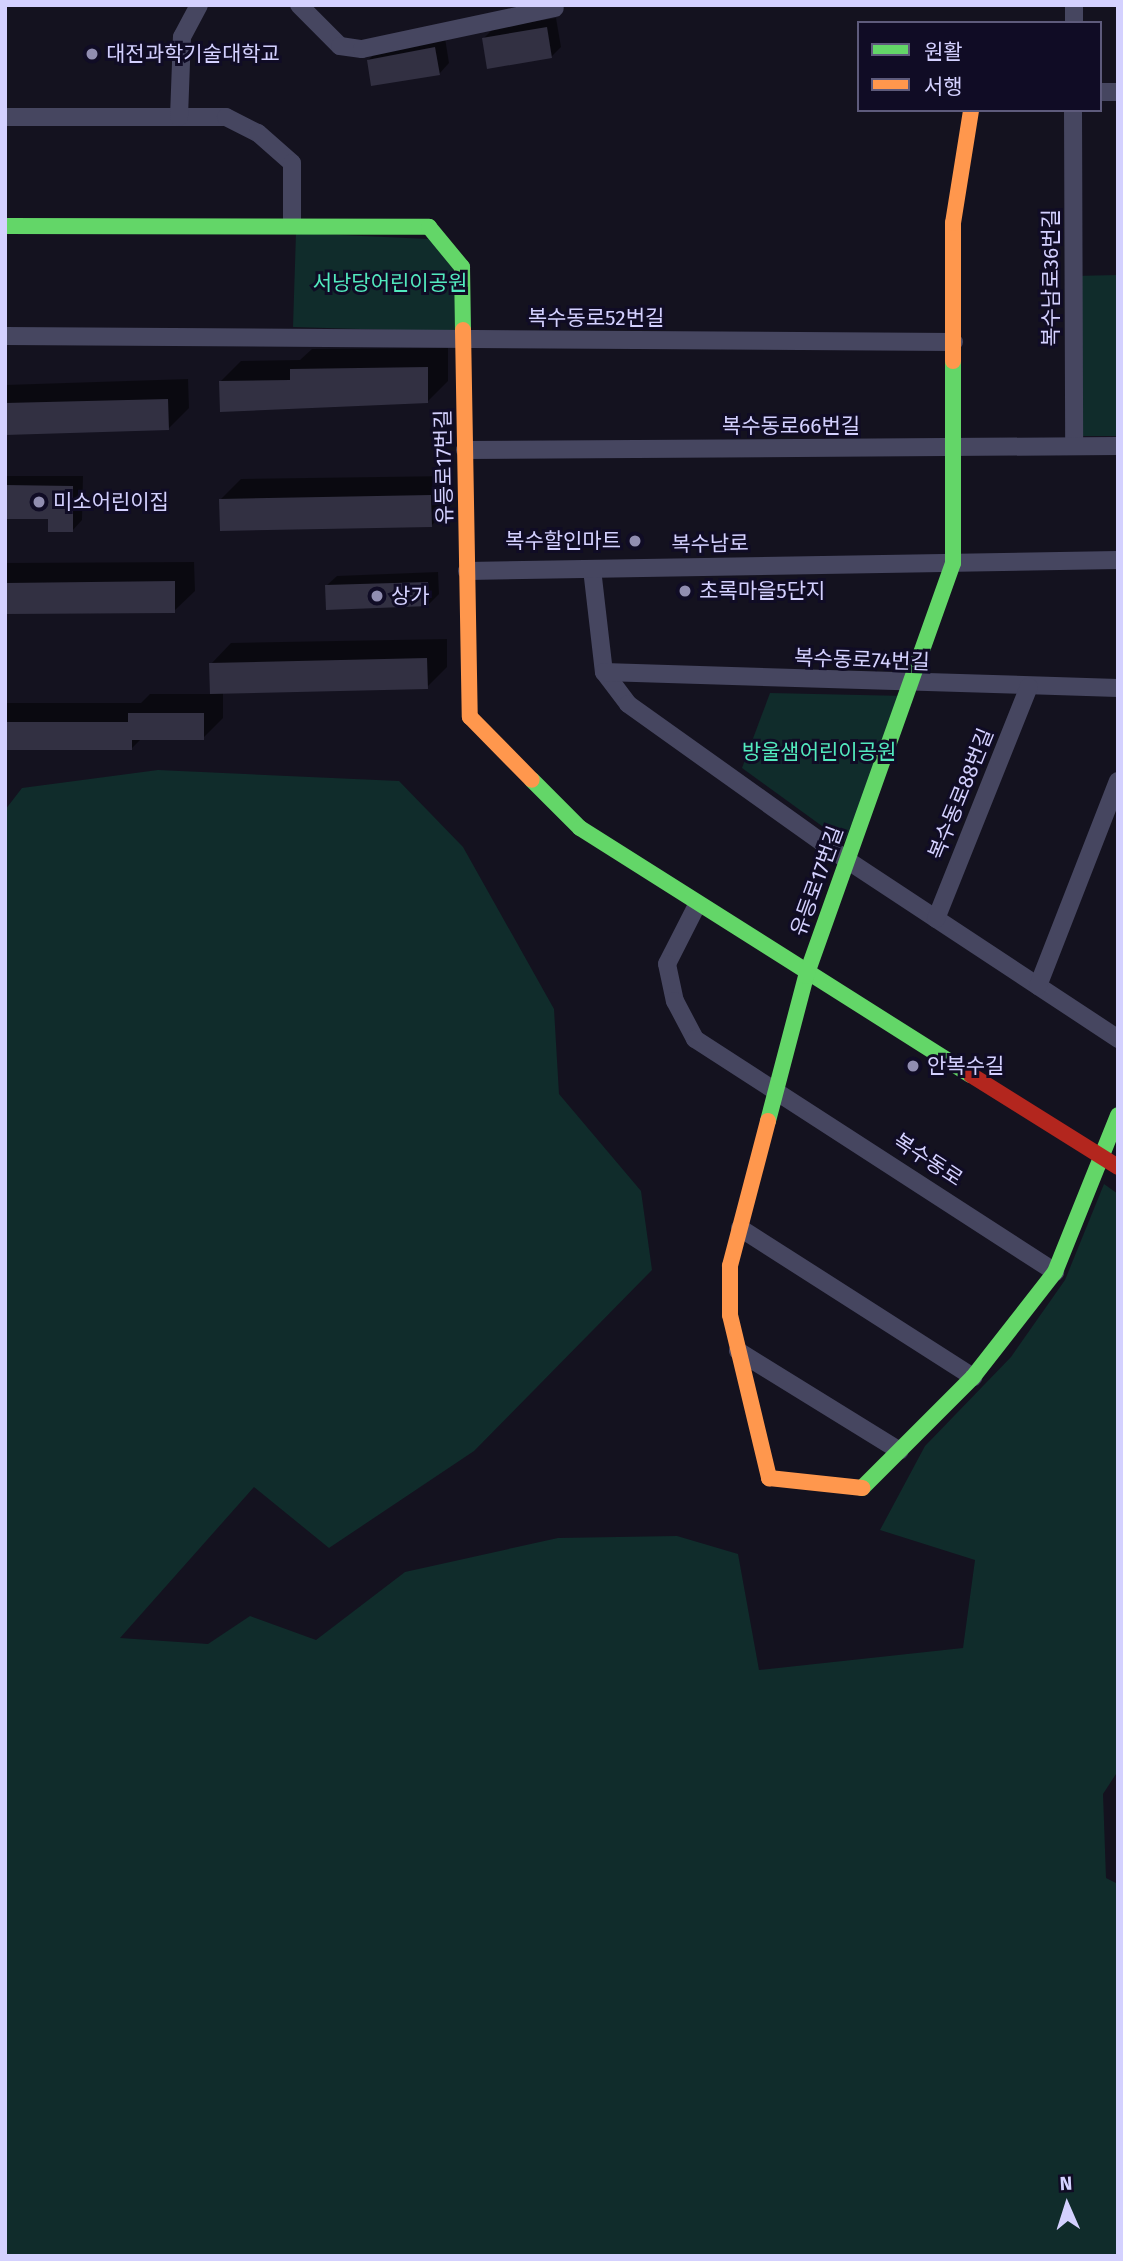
<!DOCTYPE html>
<meta charset="utf-8">
<style>
body{margin:0}
#map{position:relative;width:1123px;height:2261px;overflow:hidden;background:#14121f;font-family:"Fira Sans","Noto Sans KR",sans-serif}
div>[style]{position:absolute}
.green>*{inset:0;background:#102c2b}
.shadow>*{inset:0;background:#0007}
.building>*{inset:0;background:#323042}
.street>*{height:18px;margin:-9px;padding:0 9px;transform-origin:9px;border-radius:9px;background:#464660}
.fast>*{height:16px;margin:-8px;padding:0 8px;transform-origin:8px;border-radius:8px;background:#63d668}
.slow>*{height:16px;margin:-8px;padding:0 8px;transform-origin:8px;border-radius:8px;background:#ff974d}
.jam>*{height:16px;margin:-8px;padding:0 8px;transform-origin:8px;border-radius:8px;background:#b3261e}
.dots>*{width:19px;height:19px;translate:-50% -50%;box-sizing:border-box;border:4px solid #100c25;border-radius:50%}
span{translate:-50% -50%;white-space:nowrap;text-align:center;line-height:1.15;-webkit-text-stroke:6px #100c25;paint-order:stroke}
.poi-label{font-size:21px;color:#d4d1ff}
.left{translate:0 -50%;text-align:left}
.right{translate:-100% -50%;text-align:right}
.street-label{font-size:21px;color:#d4d1ff}
.park-label{font-size:21px;color:#52e9be}
.frame{position:absolute;inset:0;border:7px solid #d4d1ff;pointer-events:none}
.legend{position:absolute;left:857px;top:21px;width:245px;height:91px;box-sizing:border-box;background:#100c25;border:2px solid #5e5b7c;margin:0;padding:9px 12px;list-style:none;font-size:21px;color:#d4d1ff}
.legend li{display:flex;align-items:center;gap:14px;height:35px}
.legend b{width:35px;border:2px solid #5e5b7c}
.north{position:absolute;left:1032px;top:2170px;width:70px;height:70px;-webkit-text-stroke:5px #100c25;paint-order:stroke;rotate:357deg;font-size:19px;font-weight:700;line-height:28px;text-align:center;color:#d4d1ff}
.north::after{content:'';display:block;margin:auto;width:24px;height:32px;background:#d4d1ff;clip-path:polygon(50% 0,100% 100%,50% 72%,0 100%)}
</style>
<div id="map">
<div class="green">
<div style="clip-path:polygon(296px 233px,429px 239px,456px 269px,459px 332px,293px 327px)"></div>
<div style="clip-path:polygon(1118px 275px,1118px 436px,1074px 436px,1073px 276px)"></div>
<div style="clip-path:polygon(770px 693px,906px 696px,844px 842px,742px 768px)"></div>
<div style="clip-path:polygon(158px 770px,399px 781px,463px 847px,554px 1009px,559px 1094px,641px 1191px,652px 1270px,474px 1451px,329px 1548px,254px 1487px,120px 1638px,208px 1644px,250px 1616px,316px 1640px,405px 1572px,558px 1538px,677px 1536px,738px 1554px,759px 1670px,963px 1648px,975px 1560px,880px 1530px,925px 1446px,1011px 1357px,1065px 1280px,1104px 1184px,1118px 1194px,1118px 1771px,1103px 1794px,1106px 1878px,1118px 1884px,1118px 2256px,5px 2256px,5px 810px,22px 788px)"></div>
</div>
<div class="shadow">
<div style="clip-path:polygon(556px 18px,561px 47px,551px 57px,484px 38px,494px 28px)"></div>
<div style="clip-path:polygon(445px 38px,449px 63px,439px 74px,368px 60px,379px 50px)"></div>
<div style="clip-path:polygon(448px 348px,448px 381px,428px 401px,221px 381px,241px 361px,300px 360px,312px 349px)"></div>
<div style="clip-path:polygon(188px 379px,189px 408px,168px 429px,5px 433px,5px 385px)"></div>
<div style="clip-path:polygon(5px 476px,83px 476px,82px 520px,72px 531px,50px 517px,5px 517px)"></div>
<div style="clip-path:polygon(451px 476px,451px 505px,431px 526px,221px 499px,241px 479px)"></div>
<div style="clip-path:polygon(194px 562px,195px 591px,174px 611px,5px 613px,5px 563px)"></div>
<div style="clip-path:polygon(438px 572px,439px 594px,429px 604px,326px 586px,337px 576px)"></div>
<div style="clip-path:polygon(447px 639px,447px 667px,427px 687px,223px 692px,223px 718px,203px 738px,142px 738px,131px 749px,5px 749px,5px 703px,141px 703px,150px 694px,211px 694px,211px 664px,231px 643px)"></div>
</div>
<div class="building">
<div style="clip-path:polygon(547px 27px,552px 58px,487px 69px,482px 38px)"></div>
<div style="clip-path:polygon(435px 47px,440px 75px,371px 86px,367px 60px)"></div>
<div style="clip-path:polygon(428px 367px,428px 403px,220px 412px,219px 381px,290px 380px,290px 369px)"></div>
<div style="clip-path:polygon(168px 399px,169px 430px,5px 435px,5px 403px)"></div>
<div style="clip-path:polygon(5px 485px,73px 486px,73px 532px,48px 532px,48px 519px,5px 519px)"></div>
<div style="clip-path:polygon(431px 495px,432px 527px,220px 531px,219px 499px)"></div>
<div style="clip-path:polygon(175px 581px,175px 613px,5px 614px,5px 583px)"></div>
<div style="clip-path:polygon(428px 582px,429px 606px,326px 610px,325px 585px)"></div>
<div style="clip-path:polygon(427px 658px,428px 689px,210px 694px,209px 663px)"></div>
<div style="clip-path:polygon(128px 713px,204px 713px,204px 740px,132px 740px,132px 750px,5px 750px,5px 722px,128px 722px)"></div>
</div>
<div class="street">
<div style="left:299px;top:5px;width:58px;rotate:45deg"></div>
<div style="left:340px;top:46px;width:22px;rotate:8deg"></div>
<div style="left:362px;top:49px;width:197px;rotate:-12deg"></div>
<div style="left:1074px;top:23px;width:18px;rotate:-90deg"></div>
<div style="left:1100px;top:92px;width:18px"></div>
<div style="left:1073px;top:110px;width:336px;rotate:89.8deg"></div>
<div style="left:5px;top:117px;width:221px"></div>
<div style="left:226px;top:117px;width:36px;rotate:27deg"></div>
<div style="left:258px;top:133px;width:45px;rotate:41.4deg"></div>
<div style="left:292px;top:163px;width:61px;rotate:90deg"></div>
<div style="left:179px;top:117px;width:80px;rotate:-87.9deg"></div>
<div style="left:182px;top:37px;width:36px;rotate:-62deg"></div>
<div style="left:5px;top:336px;width:949px;rotate:0.36deg"></div>
<div style="left:465px;top:450px;width:653px;rotate:-0.35deg"></div>
<div style="left:592px;top:569px;width:104px;rotate:83.4deg"></div>
<div style="left:604px;top:672px;width:40px;rotate:53deg"></div>
<div style="left:628px;top:704px;width:269px;rotate:35.5deg"></div>
<div style="left:847px;top:860px;width:325px;rotate:33.4deg"></div>
<div style="left:467px;top:571px;width:651px;rotate:-0.97deg"></div>
<div style="left:604px;top:672px;width:514px;rotate:1.78deg"></div>
<div style="left:697px;top:905px;width:66px;rotate:117deg"></div>
<div style="left:667px;top:964px;width:38px;rotate:78deg"></div>
<div style="left:675px;top:1001px;width:43px;rotate:62.2deg"></div>
<div style="left:695px;top:1039px;width:429px;rotate:32.9deg"></div>
<div style="left:936px;top:919px;width:250px;rotate:-68.2deg"></div>
<div style="left:1038px;top:986px;width:220px;rotate:-68.7deg"></div>
<div style="left:740px;top:1228px;width:277px;rotate:32.6deg"></div>
<div style="left:738px;top:1351px;width:190px;rotate:31.7deg"></div>
</div>
<div class="fast">
<div style="left:5px;top:226px;width:424px;rotate:0.1deg"></div>
<div style="left:429px;top:227px;width:52px;rotate:50.5deg"></div>
<div style="left:462px;top:267px;width:63px;rotate:89.1deg"></div>
<div style="left:532px;top:780px;width:68px;rotate:45deg"></div>
<div style="left:580px;top:828px;width:462px;rotate:32.3deg"></div>
<div style="left:768px;top:1121px;width:150px;rotate:-75.3deg"></div>
<div style="left:806px;top:976px;width:438px;rotate:-70.4deg"></div>
<div style="left:953px;top:563px;width:202px;rotate:-90deg"></div>
<div style="left:862px;top:1488px;width:157px;rotate:-45deg"></div>
<div style="left:973px;top:1377px;width:133px;rotate:-52deg"></div>
<div style="left:1055px;top:1272px;width:169px;rotate:-68.1deg"></div>
</div>
<div class="slow">
<div style="left:463px;top:330px;width:387px;rotate:89deg"></div>
<div style="left:470px;top:717px;width:88px;rotate:45.5deg"></div>
<div style="left:953px;top:361px;width:138px;rotate:-90deg"></div>
<div style="left:953px;top:223px;width:114px;rotate:-80.9deg"></div>
<div style="left:768px;top:1121px;width:150px;rotate:104.7deg"></div>
<div style="left:730px;top:1266px;width:49px;rotate:90deg"></div>
<div style="left:730px;top:1315px;width:168px;rotate:76.5deg"></div>
<div style="left:769px;top:1478px;width:94px;rotate:6.1deg"></div>
</div>
<div class="jam">
<div style="left:971px;top:1075px;width:173px;rotate:32deg"></div>
</div>
<div class="dots">
<div style="left:92px;top:54px;background:#918eb1"></div>
<div style="left:39px;top:502px;background:#918eb1"></div>
<div style="left:635px;top:541px;background:#918eb1"></div>
<div style="left:685px;top:591px;background:#918eb1"></div>
<div style="left:377px;top:596px;background:#918eb1"></div>
<div style="left:913px;top:1066px;background:#918eb1"></div>
</div>
<div class="poi-label">
<span class="left" style="left:106px;top:54px">대전과학기술대학교</span>
<span class="left" style="left:53px;top:502px">미소어린이집</span>
<span class="right" style="left:621px;top:541px">복수할인마트</span>
<span class="left" style="left:699px;top:591px">초록마을5단지</span>
<span class="left" style="left:391px;top:596px">상가</span>
<span class="left" style="left:927px;top:1066px">안복수길</span>
</div>
<div class="street-label">
<span style="left:1051px;top:278px;rotate:-90deg">복수남로36번길</span>
<span style="left:596px;top:318px">복수동로52번길</span>
<span style="left:791px;top:426px">복수동로66번길</span>
<span style="left:444px;top:467px;rotate:-91deg">유등로17번길</span>
<span style="left:710px;top:544px;rotate:-1deg">복수남로</span>
<span style="left:862px;top:660px;rotate:2deg">복수동로74번길</span>
<span style="left:961px;top:794px;rotate:-68deg">복수동로88번길</span>
<span style="left:817px;top:881px;rotate:-70deg">유등로17번길</span>
<span style="left:928px;top:1160px;rotate:33deg">복수동로</span>
</div>
<div class="park-label">
<span style="left:390px;top:283px">서낭당어린이공원</span>
<span style="left:819px;top:752px">방울샘어린이공원</span>
</div>
<div class="frame"></div>
<ul class="legend">
<li><b style="height:9px;background:#63d668"></b>원활</li>
<li><b style="height:9px;background:#ff974d"></b>서행</li>
</ul>
<div class="north">N</div>
</div>
